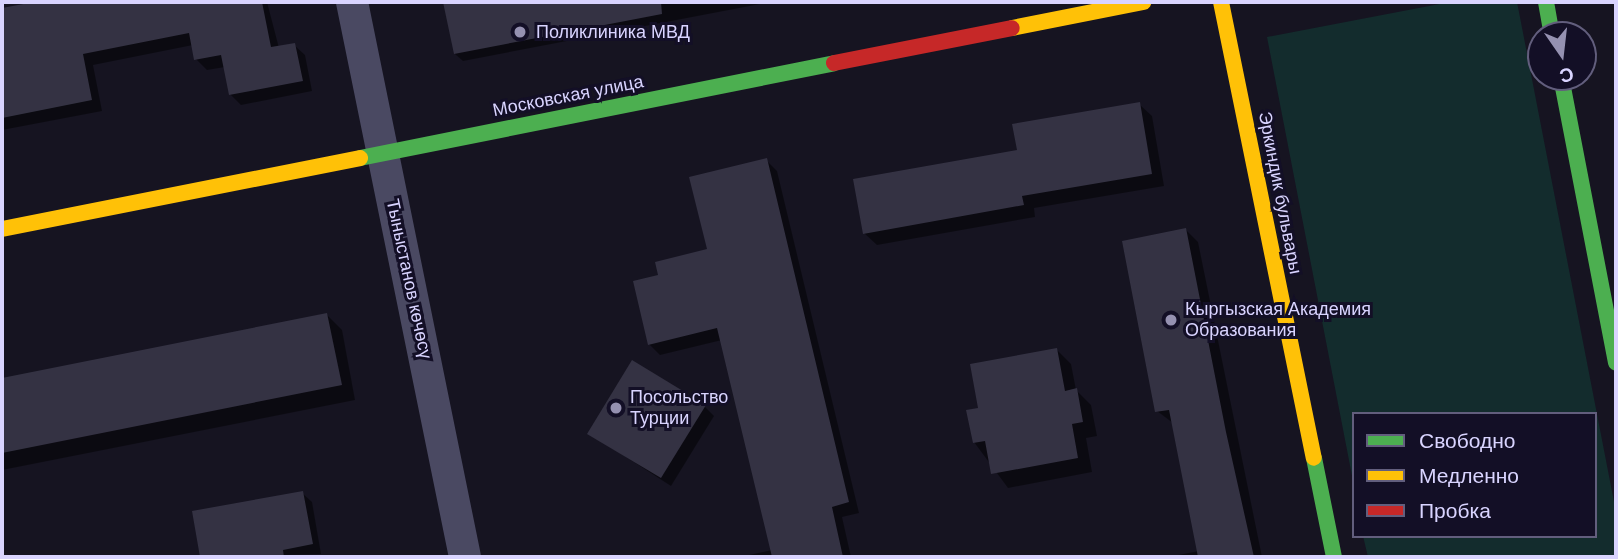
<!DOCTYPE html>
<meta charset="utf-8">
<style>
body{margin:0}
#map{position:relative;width:1618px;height:559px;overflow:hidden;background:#161421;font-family:Arial,sans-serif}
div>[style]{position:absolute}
.green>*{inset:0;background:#132c2d}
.shadow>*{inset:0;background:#0007}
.building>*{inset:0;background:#343243}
.street>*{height:32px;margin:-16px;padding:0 16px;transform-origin:16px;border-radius:16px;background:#4a4962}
.fast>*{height:16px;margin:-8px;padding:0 8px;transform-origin:8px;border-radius:8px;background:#4caf50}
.slow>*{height:16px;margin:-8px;padding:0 8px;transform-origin:8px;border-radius:8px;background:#ffc107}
.jam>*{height:16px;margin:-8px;padding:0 8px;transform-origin:8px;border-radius:8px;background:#c62828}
.dots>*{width:19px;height:19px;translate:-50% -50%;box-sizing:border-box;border:4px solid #130f26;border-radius:50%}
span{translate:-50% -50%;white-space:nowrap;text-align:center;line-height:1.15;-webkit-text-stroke:6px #130f26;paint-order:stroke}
.poi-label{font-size:18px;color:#d9d4ff}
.left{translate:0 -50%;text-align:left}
.street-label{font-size:18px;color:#d9d4ff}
.frame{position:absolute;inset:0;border:4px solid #d9d4ff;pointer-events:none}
.legend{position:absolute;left:1352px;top:412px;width:245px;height:126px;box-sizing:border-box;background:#130f26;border:2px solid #625e7d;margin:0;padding:9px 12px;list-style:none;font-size:21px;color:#d9d4ff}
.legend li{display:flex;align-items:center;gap:14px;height:35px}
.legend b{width:35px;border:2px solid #625e7d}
.north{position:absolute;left:1527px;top:21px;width:70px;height:70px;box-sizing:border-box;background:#130f26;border:2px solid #625e7d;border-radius:50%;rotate:166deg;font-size:19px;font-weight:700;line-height:28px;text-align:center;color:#d9d4ff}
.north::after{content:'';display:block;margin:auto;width:24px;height:32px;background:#9591b1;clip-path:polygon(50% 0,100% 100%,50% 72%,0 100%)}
</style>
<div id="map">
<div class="green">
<div style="clip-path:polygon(1450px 2px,1517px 2px,1616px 512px,1616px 557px,1368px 557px,1363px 536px,1595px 536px,1595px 414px,1354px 414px,1354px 486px,1267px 37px)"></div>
</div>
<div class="shadow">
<div style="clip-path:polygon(43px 2px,267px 2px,279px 48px,294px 45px,305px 55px,312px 91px,241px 105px,230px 94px,225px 67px,207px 70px,196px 59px,193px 45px,93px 65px,102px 111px,2px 130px,2px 10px)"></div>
<div style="clip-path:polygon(445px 2px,770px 2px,463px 61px,455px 54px)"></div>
<div style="clip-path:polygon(1139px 104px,1152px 116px,1164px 186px,1034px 208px,1035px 217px,877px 245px,864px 233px,1019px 151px)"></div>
<div style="clip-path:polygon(766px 160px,777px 171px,859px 513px,842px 517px,851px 557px,740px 557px,772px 550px,722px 340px,660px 355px,649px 344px,661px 277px,709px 251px)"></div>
<div style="clip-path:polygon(1186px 230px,1198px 242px,1262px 557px,1168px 557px,1199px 551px,1173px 423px,1157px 411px)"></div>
<div style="clip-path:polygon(327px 315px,342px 330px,355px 400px,2px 470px,2px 380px)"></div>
<div style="clip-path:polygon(1056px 349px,1071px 364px,1076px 390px,1091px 405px,1097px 436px,1086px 438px,1092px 472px,1008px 488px,974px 442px,980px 409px)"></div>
<div style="clip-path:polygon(704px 406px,714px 416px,671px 486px,589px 433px)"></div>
<div style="clip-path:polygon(302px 493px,312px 502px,321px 554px,202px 557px,194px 513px)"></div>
</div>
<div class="building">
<div style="clip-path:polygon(34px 2px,262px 2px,271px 47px,295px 43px,303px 81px,229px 95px,221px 55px,194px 60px,189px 33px,83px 54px,92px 100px,2px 118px,2px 8px)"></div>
<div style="clip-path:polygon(443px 2px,661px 2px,662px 14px,454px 54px)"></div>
<div style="clip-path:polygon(1140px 102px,1152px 174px,1022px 196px,1024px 205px,863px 234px,853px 179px,1017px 150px,1012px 124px)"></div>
<div style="clip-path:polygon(767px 158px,849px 502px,832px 507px,843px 557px,772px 557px,717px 328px,648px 345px,633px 281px,658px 275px,655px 262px,707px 249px,689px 177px)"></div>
<div style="clip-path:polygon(1186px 228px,1226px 432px,1254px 557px,1198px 557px,1169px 410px,1155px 412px,1122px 241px)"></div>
<div style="clip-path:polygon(327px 313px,342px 385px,2px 453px,2px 378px)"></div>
<div style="clip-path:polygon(1057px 348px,1065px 391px,1077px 388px,1083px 422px,1072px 424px,1078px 458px,991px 474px,985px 441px,973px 443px,966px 410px,978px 408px,970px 364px)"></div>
<div style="clip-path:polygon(632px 360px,706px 405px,661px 478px,587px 434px)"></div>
<div style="clip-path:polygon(303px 491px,313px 544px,283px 550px,284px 557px,200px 557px,192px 511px)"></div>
</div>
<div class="street">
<div style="left:352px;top:2px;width:566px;rotate:78.49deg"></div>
</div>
<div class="fast">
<div style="left:1546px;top:2px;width:34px;rotate:80deg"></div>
<div style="left:1561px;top:77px;width:291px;rotate:79.1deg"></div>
<div style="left:360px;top:158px;width:483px;rotate:-11.3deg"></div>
<div style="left:1314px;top:458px;width:101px;rotate:78.6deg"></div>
</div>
<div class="slow">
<div style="left:1221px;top:2px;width:465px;rotate:78.5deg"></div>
<div style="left:1012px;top:28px;width:134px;rotate:-11.2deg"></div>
<div style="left:2px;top:229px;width:365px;rotate:-11.2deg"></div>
</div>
<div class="jam">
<div style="left:834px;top:63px;width:181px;rotate:-11.1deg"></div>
</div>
<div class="dots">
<div style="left:520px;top:32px;background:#9591b1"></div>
<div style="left:1171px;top:320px;background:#9591b1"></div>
<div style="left:616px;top:408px;background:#9591b1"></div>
</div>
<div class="poi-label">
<span class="left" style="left:536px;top:32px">Поликлиника МВД</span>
<span class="left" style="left:1185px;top:320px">Кыргызская Академия<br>Образования</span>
<span class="left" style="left:630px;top:408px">Посольство<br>Турции</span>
</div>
<div class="street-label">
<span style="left:568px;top:96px;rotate:-11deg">Московская улица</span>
<span style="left:1280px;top:193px;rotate:79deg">Эркиндик бульвары</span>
<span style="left:409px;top:279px;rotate:78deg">Тыныстанов көчөсү</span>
</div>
<div class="frame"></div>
<ul class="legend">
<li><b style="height:9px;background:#4caf50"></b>Свободно</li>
<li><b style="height:9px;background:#ffc107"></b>Медленно</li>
<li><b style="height:9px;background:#c62828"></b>Пробка</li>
</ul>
<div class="north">С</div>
</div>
